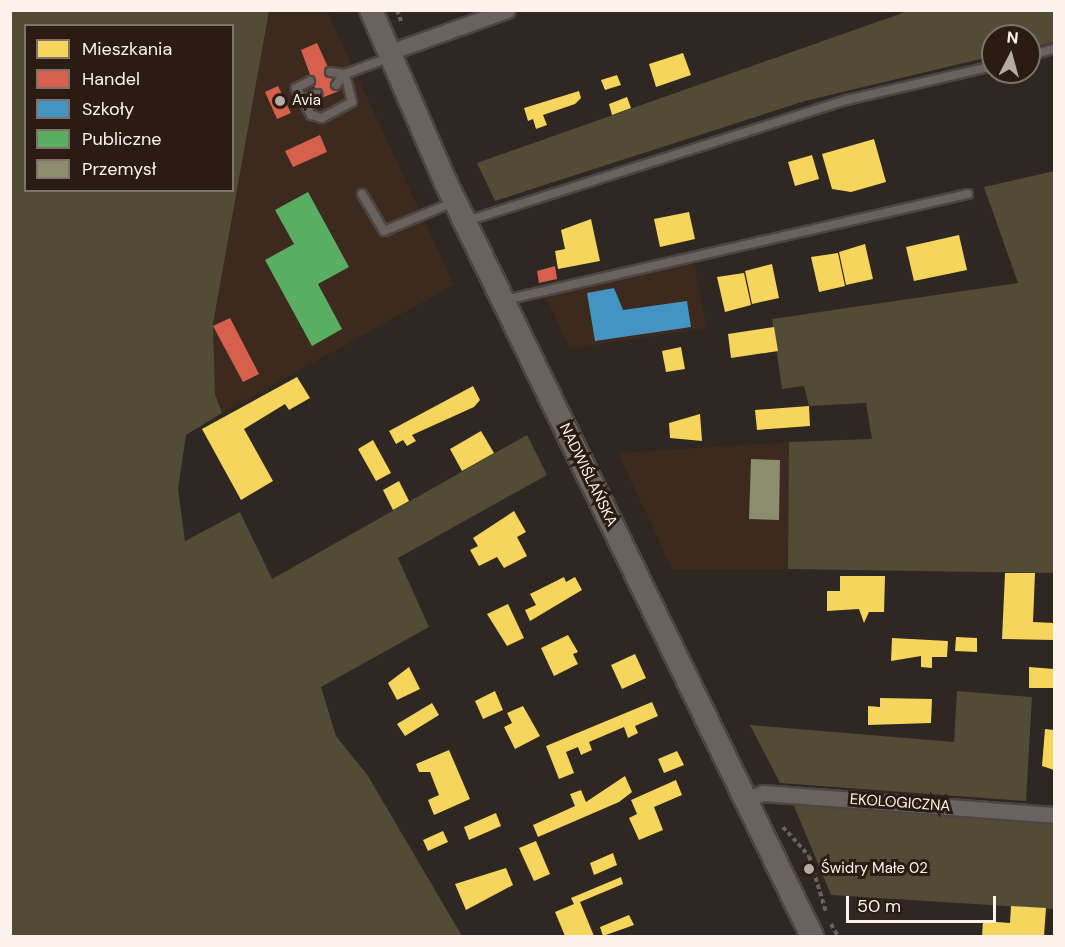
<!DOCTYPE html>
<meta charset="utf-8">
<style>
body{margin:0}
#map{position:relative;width:1065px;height:947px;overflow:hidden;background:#2f2722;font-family:"DM Sans",sans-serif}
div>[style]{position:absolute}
.built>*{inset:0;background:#3c2a1e}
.green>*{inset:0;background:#524b36}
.homes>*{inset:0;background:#f6d55c}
.shops>*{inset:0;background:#d6604d}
.schools>*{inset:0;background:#4393c3}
.public>*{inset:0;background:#5aae61}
.industry>*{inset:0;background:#8c8c6e}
.path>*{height:4px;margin-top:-2px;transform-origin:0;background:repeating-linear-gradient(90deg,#68625e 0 4.5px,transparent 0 7.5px)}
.roads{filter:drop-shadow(2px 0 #4d4541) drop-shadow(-2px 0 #4d4541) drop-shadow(0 2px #4d4541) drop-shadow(0 -2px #4d4541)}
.service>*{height:8px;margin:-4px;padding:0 4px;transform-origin:4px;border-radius:4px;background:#69625e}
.minor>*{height:15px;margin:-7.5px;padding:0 7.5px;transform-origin:7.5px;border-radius:7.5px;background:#69625e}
.secondary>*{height:22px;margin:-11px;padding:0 11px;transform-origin:11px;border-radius:11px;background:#6a625c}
.dots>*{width:16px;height:16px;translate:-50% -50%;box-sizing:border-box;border:3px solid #2a1c13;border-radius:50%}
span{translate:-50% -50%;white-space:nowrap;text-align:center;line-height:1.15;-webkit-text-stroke:6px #2a1c13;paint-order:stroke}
.poi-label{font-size:15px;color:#fcf2ec}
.left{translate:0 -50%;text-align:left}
.street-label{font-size:15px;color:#fcf2ec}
.frame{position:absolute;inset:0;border:12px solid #fcf2ec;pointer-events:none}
.legend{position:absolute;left:24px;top:24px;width:210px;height:168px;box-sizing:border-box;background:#2a1c13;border:2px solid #7e726a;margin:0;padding:8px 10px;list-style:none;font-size:18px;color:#fcf2ec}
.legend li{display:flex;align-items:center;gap:12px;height:30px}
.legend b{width:30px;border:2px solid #7e726a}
.north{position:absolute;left:981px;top:24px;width:60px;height:60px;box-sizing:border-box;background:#2a1c13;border:2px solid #7e726a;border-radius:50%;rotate:6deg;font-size:16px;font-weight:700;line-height:24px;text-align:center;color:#fcf2ec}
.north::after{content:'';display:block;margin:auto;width:21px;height:27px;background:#b4aba5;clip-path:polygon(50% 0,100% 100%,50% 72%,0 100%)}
.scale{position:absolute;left:846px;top:896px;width:150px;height:27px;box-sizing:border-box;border:3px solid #fcf2ec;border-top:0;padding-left:8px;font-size:18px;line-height:21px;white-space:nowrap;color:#fcf2ec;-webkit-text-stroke:4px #2a1c13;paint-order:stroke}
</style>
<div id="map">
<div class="built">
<div style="clip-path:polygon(269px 11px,327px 11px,454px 285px,222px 413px,215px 394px,213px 324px)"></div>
<div style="clip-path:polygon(694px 263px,707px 328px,570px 349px,546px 297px)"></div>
<div style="clip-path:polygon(789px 442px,788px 569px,672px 569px,618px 453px)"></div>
</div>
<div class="green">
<div style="clip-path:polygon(evenodd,10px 11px,269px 11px,213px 324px,215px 394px,222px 413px,186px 435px,178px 489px,185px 541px,240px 512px,272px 579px,527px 435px,547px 475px,398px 558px,429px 627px,321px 687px,336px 736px,368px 776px,462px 936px,11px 936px,10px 11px,26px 26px,232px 26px,232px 190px,26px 190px,26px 26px)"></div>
<div style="clip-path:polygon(908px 11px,1054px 11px,1054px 42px,1029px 48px,1029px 36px,993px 36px,993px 56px,805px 101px,495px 201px,477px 163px)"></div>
<div style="clip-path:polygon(1054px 171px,1054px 573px,788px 569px,789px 442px,872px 439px,866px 403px,809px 406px,804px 386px,782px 389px,772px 319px,1018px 283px,984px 187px)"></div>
<div style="clip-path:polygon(957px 691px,1032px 697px,1026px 801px,780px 783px,750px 725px,954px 742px)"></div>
<div style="clip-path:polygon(792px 801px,1054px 822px,1054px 909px,831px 895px)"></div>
</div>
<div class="homes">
<div style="clip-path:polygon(683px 53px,691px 75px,656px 87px,649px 64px)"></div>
<div style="clip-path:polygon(617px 75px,621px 85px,605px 90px,601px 80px)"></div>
<div style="clip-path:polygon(579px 91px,581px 98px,575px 104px,543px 115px,547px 125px,536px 129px,533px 119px,528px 121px,524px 108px)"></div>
<div style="clip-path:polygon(627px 97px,631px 108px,612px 115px,609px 104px)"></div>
<div style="clip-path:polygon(874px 139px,886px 182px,851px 192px,832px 189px,822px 154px)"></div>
<div style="clip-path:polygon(812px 155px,819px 179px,795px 186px,788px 162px)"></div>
<div style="clip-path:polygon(689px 212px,695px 239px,660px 247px,654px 219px)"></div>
<div style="clip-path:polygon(591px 219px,600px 261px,558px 269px,555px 251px,565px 249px,561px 230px)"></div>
<div style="clip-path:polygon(959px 235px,967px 270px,914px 281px,906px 247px)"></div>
<div style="clip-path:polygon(865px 244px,873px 279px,846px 285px,839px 252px)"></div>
<div style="clip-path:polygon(838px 253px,845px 286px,819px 292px,811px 257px)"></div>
<div style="clip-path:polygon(772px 264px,779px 298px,752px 304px,745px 271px)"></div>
<div style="clip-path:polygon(744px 273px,751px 305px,725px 312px,717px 277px)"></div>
<div style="clip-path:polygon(774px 327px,778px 351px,731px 358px,728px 334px)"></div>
<div style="clip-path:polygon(681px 347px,685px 369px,666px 372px,662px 351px)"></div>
<div style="clip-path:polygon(297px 377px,310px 398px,289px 410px,285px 404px,244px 429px,273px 481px,241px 500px,202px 429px)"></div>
<div style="clip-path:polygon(473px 386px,480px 400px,474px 407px,412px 435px,416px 441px,407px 446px,403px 440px,396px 444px,389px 431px)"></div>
<div style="clip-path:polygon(809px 406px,810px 426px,757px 430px,755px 410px)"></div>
<div style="clip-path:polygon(700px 414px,702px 441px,670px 438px,669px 423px)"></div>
<div style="clip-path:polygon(481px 431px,494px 453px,462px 471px,450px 449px)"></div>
<div style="clip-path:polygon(373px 440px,391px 473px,376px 481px,358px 449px)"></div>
<div style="clip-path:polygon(399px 481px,409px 501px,393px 510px,383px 490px)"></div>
<div style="clip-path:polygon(514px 511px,526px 532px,517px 537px,527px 556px,504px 568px,497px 557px,479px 566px,470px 550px,478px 546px,473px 538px)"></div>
<div style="clip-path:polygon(1005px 573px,1035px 573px,1033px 622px,1054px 623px,1054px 640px,1002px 639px)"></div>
<div style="clip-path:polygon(840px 576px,885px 576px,884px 612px,869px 612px,864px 623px,859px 609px,827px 611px,827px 591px,840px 591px)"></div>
<div style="clip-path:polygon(564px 577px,566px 582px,575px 577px,582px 590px,530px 621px,525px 610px,536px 605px,530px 594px)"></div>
<div style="clip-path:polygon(508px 604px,524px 638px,507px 646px,487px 614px)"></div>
<div style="clip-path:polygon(568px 635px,578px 652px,573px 654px,578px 664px,554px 676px,541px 648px)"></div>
<div style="clip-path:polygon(956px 637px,977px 638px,977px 652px,955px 651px)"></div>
<div style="clip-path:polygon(892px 638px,948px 641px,947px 657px,932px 657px,932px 668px,921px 667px,921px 656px,891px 661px)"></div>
<div style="clip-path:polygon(635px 654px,646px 678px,622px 689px,611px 665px)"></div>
<div style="clip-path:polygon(409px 667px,420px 689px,397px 700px,388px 683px)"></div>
<div style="clip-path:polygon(1029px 667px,1054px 669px,1054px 688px,1029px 688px)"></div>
<div style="clip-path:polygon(495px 691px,503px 710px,483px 719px,475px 701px)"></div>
<div style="clip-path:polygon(880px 698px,932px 699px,931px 723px,868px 725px,868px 706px,880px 707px)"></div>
<div style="clip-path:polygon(652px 702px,658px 716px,635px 726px,638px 733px,628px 738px,624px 727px,589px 742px,592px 750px,581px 755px,578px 747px,566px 752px,574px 773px,559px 779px,546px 746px)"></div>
<div style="clip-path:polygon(432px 703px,439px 715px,405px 736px,397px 724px)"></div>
<div style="clip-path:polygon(523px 706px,540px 736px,515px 749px,504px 727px,512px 723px,507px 713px)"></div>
<div style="clip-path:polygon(1045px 729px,1054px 730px,1054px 770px,1042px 766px)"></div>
<div style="clip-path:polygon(449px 750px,470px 799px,434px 815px,428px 800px,439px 795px,430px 772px,419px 772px,416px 764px)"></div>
<div style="clip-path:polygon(677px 751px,684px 765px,664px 773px,658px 759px)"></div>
<div style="clip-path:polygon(625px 776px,632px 792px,619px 802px,538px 837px,533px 825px,575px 806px,570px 794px,581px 790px,586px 802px)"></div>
<div style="clip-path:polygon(676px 780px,682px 795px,654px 807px,663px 830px,639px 840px,629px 818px,637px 814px,631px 800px)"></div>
<div style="clip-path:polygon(496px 813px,501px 826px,469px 840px,464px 827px)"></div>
<div style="clip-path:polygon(443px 831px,448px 842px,428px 851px,423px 840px)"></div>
<div style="clip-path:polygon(536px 841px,550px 874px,534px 881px,519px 848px)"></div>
<div style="clip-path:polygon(613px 853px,617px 865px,594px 875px,590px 863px)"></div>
<div style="clip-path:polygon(506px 868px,513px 885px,466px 910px,455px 884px)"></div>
<div style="clip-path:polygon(621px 877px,623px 884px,580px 902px,594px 936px,565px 936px,555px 912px,574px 904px,571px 898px)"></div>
<div style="clip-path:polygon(1011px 906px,1046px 908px,1044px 936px,982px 936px,983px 921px,1010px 923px)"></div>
<div style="clip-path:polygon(629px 915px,634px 925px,603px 936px,600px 927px)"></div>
</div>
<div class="shops">
<div style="clip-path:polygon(317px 43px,339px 91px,319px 99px,301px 50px)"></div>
<div style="clip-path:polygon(278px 86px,291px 113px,277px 119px,265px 92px)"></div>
<div style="clip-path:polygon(320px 135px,327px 152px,293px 167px,285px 151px)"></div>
<div style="clip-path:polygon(555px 266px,557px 279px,539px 283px,537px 271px)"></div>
<div style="clip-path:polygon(230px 318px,259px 374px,243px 382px,213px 326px)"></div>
</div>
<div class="schools">
<div style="clip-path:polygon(614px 288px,623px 310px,687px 301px,691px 327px,595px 341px,587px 293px)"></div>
</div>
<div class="public">
<div style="clip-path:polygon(308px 192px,349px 267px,318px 284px,342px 329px,312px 346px,265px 260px,294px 244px,275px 210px)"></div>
</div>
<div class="industry">
<div style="clip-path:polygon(751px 459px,780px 460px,779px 520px,749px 519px)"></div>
</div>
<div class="path">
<div style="left:397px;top:10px;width:12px;rotate:70deg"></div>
<div style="left:783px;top:827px;width:39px;rotate:48deg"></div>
<div style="left:809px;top:856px;width:59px;rotate:73.1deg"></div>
<div style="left:831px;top:924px;width:14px;rotate:60deg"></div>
</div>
<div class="roads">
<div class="service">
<div style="left:1029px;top:56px;width:26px;rotate:-16deg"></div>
<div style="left:330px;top:72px;width:15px;rotate:8deg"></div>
<div style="left:345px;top:74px;width:46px;rotate:-20.4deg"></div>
<div style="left:310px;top:81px;width:16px;rotate:153deg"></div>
<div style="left:296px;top:88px;width:31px;rotate:61deg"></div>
<div style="left:311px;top:115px;width:11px;rotate:15deg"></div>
<div style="left:322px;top:118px;width:34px;rotate:-28deg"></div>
<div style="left:352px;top:102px;width:29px;rotate:-104deg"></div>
<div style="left:336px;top:85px;width:14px;rotate:-51deg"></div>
<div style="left:302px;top:101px;width:17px;rotate:-25deg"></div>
<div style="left:362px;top:194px;width:43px;rotate:59.3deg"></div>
<div style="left:384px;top:231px;width:76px;rotate:-22.5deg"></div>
<div style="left:467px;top:221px;width:399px;rotate:-17.7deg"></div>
<div style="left:847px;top:100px;width:150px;rotate:-13.1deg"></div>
<div style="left:505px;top:300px;width:475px;rotate:-12.9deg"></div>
</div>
<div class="minor">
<div style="left:387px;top:53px;width:127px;rotate:-19.7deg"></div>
<div style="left:745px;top:799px;width:19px;rotate:-18deg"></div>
<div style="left:763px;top:793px;width:292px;rotate:4.3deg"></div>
</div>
<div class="secondary">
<div style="left:371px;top:10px;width:189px;rotate:66.6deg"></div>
<div style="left:446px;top:183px;width:837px;rotate:64.08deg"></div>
</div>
</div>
<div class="dots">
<div style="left:280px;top:101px;background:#b4aba5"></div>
<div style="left:809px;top:869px;background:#b4aba5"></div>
</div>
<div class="poi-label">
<span class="left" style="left:292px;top:101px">Avia</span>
<span class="left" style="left:821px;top:869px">Świdry Małe 02</span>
</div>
<div class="street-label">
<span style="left:588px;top:475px;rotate:64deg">NADWIŚLAŃSKA</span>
<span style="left:900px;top:803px;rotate:4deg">EKOLOGICZNA</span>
</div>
<div class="frame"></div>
<ul class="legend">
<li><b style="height:16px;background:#f6d55c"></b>Mieszkania</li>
<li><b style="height:16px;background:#d6604d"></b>Handel</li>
<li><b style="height:16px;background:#4393c3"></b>Szkoły</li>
<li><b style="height:16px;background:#5aae61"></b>Publiczne</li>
<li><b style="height:16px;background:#8c8c6e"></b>Przemysł</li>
</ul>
<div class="north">N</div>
<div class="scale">50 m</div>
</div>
